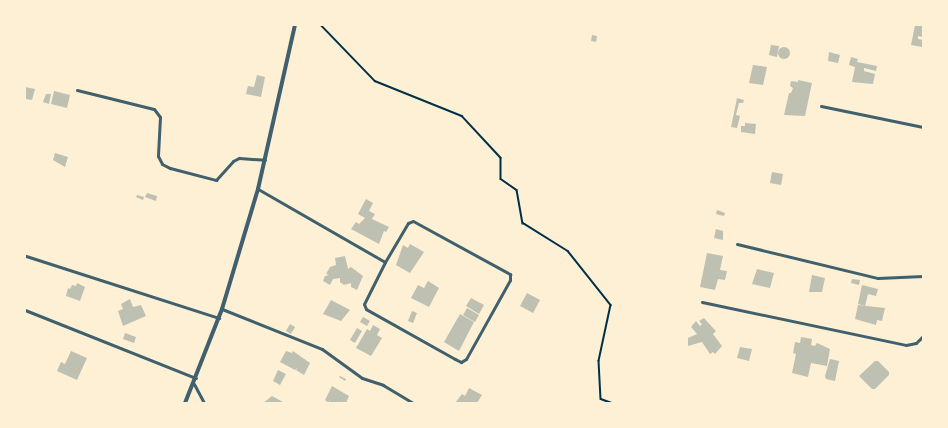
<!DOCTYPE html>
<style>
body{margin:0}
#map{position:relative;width:948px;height:428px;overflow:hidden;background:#fdf0d5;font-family:"IBM Plex Sans",sans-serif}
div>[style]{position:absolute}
.building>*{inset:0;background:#bec0b2}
.round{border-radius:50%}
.path>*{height:1.5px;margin:-0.75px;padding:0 0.75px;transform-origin:0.75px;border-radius:0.75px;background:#003049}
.minor>*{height:3px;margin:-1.5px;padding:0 1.5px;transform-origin:1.5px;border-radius:1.5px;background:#3f606c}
.tertiary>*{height:4px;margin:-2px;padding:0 2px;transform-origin:2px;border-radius:2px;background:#3f606c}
span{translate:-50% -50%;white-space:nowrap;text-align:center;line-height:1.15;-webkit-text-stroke:3.5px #fdf0d5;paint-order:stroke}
.frame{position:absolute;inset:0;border:26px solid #fdf0d5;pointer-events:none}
</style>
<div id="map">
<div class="building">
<div style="clip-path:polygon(915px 25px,923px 25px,923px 37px,918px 36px,918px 39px,923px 40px,922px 47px,911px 45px)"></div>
<div style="clip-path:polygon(592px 35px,597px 36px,596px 42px,591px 41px)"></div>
<div style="clip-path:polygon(771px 45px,779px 46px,777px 57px,769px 55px)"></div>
<div class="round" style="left:778px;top:47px;width:12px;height:12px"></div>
<div style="clip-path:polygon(829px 52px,840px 55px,838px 63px,828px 61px)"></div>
<div style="clip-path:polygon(851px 57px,858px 59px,857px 62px,877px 66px,876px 71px,864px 68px,864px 71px,875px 74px,873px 84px,852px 82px,855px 67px,849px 65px)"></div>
<div style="clip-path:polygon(753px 65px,767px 67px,763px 85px,749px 83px)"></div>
<div style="clip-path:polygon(257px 75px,265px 77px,261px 97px,246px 94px,248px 86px,254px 87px)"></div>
<div style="clip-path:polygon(798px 80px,812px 83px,805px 116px,784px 115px,789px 93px,791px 93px,793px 88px,790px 86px,791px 81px,798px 82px)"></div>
<div style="clip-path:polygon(25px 87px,35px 89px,32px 100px,25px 99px)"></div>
<div style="clip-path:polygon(54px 91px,70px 95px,67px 108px,51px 104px)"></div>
<div style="clip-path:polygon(46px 94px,51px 94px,49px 104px,43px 102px)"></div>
<div style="clip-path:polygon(737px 98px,744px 100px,743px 103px,739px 103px,736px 115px,740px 116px,737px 128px,731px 127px)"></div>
<div style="clip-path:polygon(745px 123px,756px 124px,755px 134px,741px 132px,741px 126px,745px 126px)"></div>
<div style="clip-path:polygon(55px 153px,68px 157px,65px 167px,53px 160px)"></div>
<div style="clip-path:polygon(772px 172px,783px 174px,781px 185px,770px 183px)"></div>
<div style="clip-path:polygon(147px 193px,157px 196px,156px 201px,145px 197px)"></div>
<div style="clip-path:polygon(137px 195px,144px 197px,143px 200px,136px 197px)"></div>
<div style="clip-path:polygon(366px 199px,373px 203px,369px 211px,375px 214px,372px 219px,389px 227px,386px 232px,384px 231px,379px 244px,351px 229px,356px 222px,359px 224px,365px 218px,358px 214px)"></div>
<div style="clip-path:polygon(717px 210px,725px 213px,724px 216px,716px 214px)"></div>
<div style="clip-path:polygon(716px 229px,723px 231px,723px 240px,714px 238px)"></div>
<div style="clip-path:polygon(410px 244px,424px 252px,410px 273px,396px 265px,403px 245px,408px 248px)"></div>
<div style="clip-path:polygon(707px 253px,723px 256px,720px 270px,727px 271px,725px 280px,718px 279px,715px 290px,700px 287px)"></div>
<div style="clip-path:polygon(345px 256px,348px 269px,351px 267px,363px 276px,357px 290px,351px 287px,351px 283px,344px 285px,340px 282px,340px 278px,333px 279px,330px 285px,323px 281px,325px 276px,329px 275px,326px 274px,330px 267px,336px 265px,335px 258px)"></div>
<div style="clip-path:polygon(757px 269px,774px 273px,770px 288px,752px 284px)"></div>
<div style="clip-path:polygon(812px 275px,825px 278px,822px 292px,809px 292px)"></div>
<div style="clip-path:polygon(852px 279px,860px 280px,859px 285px,851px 283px)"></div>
<div style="clip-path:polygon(428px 281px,439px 288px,429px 307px,411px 298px,418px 285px,424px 288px)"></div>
<div style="clip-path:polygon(77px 283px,85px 287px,80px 301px,66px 296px,68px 288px,70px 289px,72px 285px,76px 286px)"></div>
<div style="clip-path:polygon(862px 285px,878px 289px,876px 296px,868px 294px,865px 306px,858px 304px)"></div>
<div style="clip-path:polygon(527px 293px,540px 300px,533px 313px,520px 306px)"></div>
<div style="clip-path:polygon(471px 298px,484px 305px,479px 314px,466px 306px)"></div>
<div style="clip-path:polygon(130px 299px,133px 307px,141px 305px,146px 316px,123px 326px,118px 311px,123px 309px,121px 304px)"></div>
<div style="clip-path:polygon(331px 300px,350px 310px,341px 321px,323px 314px)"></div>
<div style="clip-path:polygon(858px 305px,885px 308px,882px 321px,877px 320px,876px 325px,855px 319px)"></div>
<div style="clip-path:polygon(467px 308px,479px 315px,475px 322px,463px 315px)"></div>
<div style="clip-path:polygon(412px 311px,417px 313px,413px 323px,408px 321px)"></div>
<div style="clip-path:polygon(460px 314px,474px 322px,459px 351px,444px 342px)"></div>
<div style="clip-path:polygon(363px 317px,370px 321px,367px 326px,360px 322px)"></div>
<div style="clip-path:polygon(704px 318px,713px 328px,716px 331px,713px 334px,722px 346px,715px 354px,713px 352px,710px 354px,702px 342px,688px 346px,688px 338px,697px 334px,691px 327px,696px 321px,700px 326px,702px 324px,699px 321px)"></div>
<div style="clip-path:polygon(290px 324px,295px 327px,291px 334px,286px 331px)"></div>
<div style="clip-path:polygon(373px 325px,380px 329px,377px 335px,382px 338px,371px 356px,356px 348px,367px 329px,370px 331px)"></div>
<div style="clip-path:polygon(357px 328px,362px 331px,355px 343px,350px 340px)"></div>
<div style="clip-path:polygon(125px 333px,136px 337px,134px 343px,123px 339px)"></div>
<div style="clip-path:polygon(801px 337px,812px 339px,811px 345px,815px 346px,817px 343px,830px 349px,827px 366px,811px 363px,808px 377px,792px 373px,796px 354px,793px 353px,795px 342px,800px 343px)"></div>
<div style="clip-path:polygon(740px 347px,752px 349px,749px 361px,737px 358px)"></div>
<div style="clip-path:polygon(71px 351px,87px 358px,77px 380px,57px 371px,61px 362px,65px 364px)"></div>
<div style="clip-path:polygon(286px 351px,292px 353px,293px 351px,310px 363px,304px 375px,296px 370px,298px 367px,295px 370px,280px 362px)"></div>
<div style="clip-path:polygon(830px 359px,839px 361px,835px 381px,826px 379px,825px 376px)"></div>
<div style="clip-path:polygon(875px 361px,878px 361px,889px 372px,889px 375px,875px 389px,872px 389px,859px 376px)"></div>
<div style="clip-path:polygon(278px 370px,286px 374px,280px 385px,273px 381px)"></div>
<div style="clip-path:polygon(340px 376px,346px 379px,345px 381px,339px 377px)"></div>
<div style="clip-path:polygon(332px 386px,349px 396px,346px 403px,330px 403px,330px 400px,329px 403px,325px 400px)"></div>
<div style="clip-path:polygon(469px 388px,482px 395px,477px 403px,455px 403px,462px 394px,465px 396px)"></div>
<div style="clip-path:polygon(272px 396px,283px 402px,285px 403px,263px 403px)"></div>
</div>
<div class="path">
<div style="left:321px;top:25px;width:78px;rotate:46deg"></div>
<div style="left:375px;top:81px;width:94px;rotate:21.9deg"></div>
<div style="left:462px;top:116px;width:57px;rotate:47.1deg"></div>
<div style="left:501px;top:158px;width:21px;rotate:90deg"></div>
<div style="left:501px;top:179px;width:19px;rotate:35deg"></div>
<div style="left:517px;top:190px;width:34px;rotate:80deg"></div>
<div style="left:523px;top:223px;width:53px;rotate:31.9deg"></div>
<div style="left:568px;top:251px;width:69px;rotate:51.5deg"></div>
<div style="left:611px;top:305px;width:57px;rotate:102.1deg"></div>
<div style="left:599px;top:361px;width:38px;rotate:87deg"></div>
<div style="left:601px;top:399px;width:12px;rotate:20deg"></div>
</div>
<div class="minor">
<div style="left:77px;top:90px;width:79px;rotate:13.9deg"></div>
<div style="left:154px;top:109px;width:10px;rotate:53deg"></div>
<div style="left:160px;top:117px;width:39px;rotate:93deg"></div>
<div style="left:158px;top:156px;width:9px;rotate:63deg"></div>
<div style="left:162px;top:164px;width:9px;rotate:27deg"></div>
<div style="left:170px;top:168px;width:48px;rotate:14.6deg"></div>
<div style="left:216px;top:180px;width:25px;rotate:-48deg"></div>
<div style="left:233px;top:161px;width:7px;rotate:-27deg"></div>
<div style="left:239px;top:158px;width:26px;rotate:4deg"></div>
<div style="left:821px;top:106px;width:104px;rotate:11.6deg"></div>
<div style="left:258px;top:189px;width:146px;rotate:29.9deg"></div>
<div style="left:385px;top:262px;width:45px;rotate:-59.5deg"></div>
<div style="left:408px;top:223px;width:5px;rotate:-22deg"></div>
<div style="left:413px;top:221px;width:111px;rotate:28.7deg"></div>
<div style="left:510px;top:274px;width:6px;rotate:90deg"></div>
<div style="left:510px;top:280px;width:90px;rotate:119.1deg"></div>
<div style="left:466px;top:359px;width:6px;rotate:149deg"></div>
<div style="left:461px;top:362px;width:7px;rotate:-153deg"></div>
<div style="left:455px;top:359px;width:102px;rotate:-150.7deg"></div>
<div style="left:366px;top:309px;width:5px;rotate:-112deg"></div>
<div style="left:364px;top:304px;width:47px;rotate:-63.4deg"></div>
<div style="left:737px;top:244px;width:145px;rotate:13.6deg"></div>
<div style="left:878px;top:278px;width:45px;rotate:-2.5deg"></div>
<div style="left:26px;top:256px;width:203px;rotate:17.8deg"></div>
<div style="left:702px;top:302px;width:208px;rotate:11.9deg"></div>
<div style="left:906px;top:345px;width:10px;rotate:-11deg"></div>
<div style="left:916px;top:343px;width:10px;rotate:-45deg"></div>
<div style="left:222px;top:309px;width:108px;rotate:21.8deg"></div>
<div style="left:322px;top:349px;width:49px;rotate:35.9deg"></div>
<div style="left:362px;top:378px;width:22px;rotate:18deg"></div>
<div style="left:383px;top:385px;width:35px;rotate:31deg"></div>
<div style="left:25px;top:310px;width:184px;rotate:21.7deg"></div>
<div style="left:194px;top:384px;width:21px;rotate:62deg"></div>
</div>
<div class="tertiary">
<div style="left:185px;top:403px;width:101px;rotate:-68.5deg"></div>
<div style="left:222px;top:309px;width:125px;rotate:-73.3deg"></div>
<div style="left:258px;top:189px;width:168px;rotate:-77.3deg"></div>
</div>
<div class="frame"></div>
</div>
